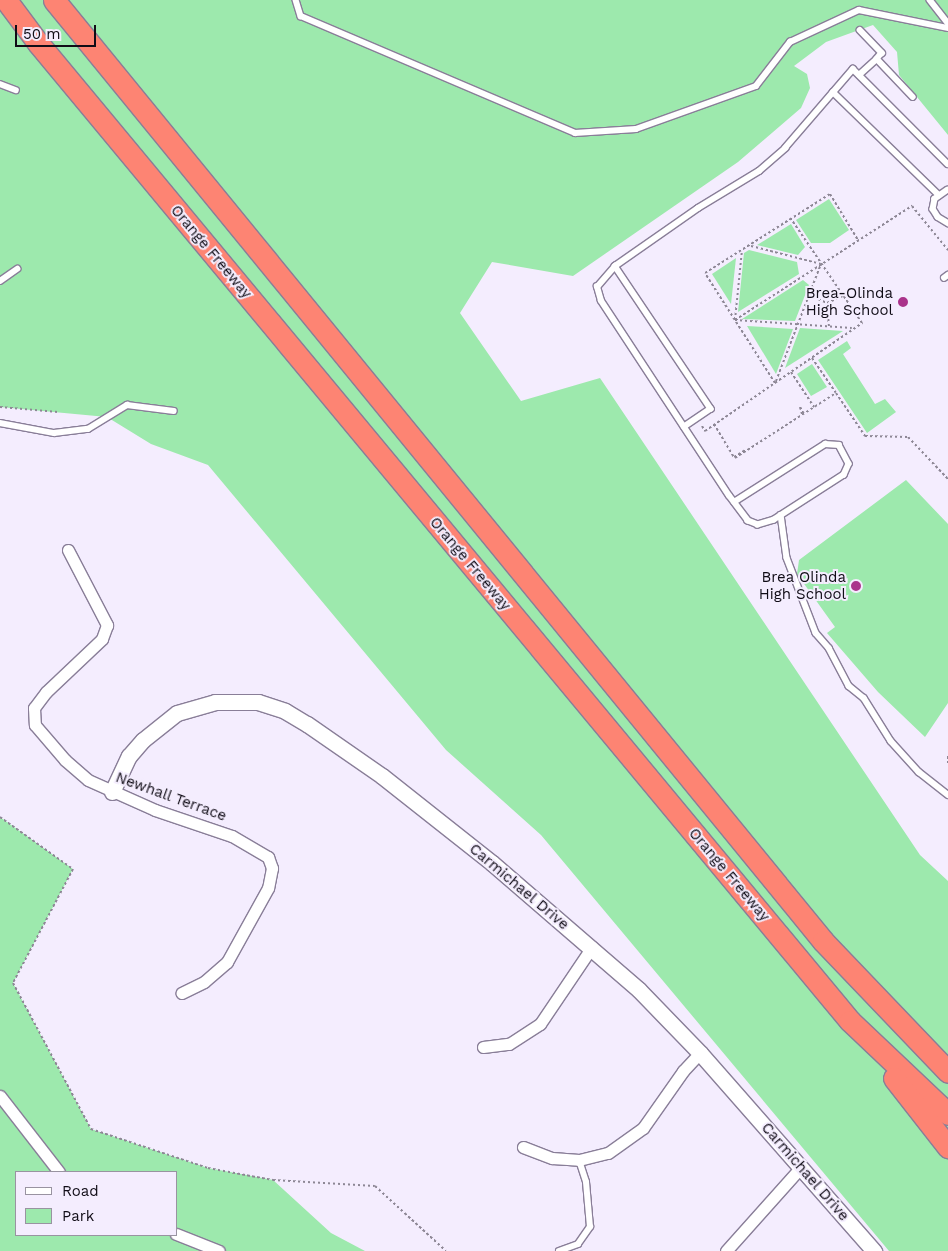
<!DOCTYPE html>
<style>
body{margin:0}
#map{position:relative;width:948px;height:1251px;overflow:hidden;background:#f4edfe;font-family:"Work Sans",sans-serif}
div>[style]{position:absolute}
.green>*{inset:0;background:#9de9ad}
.path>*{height:2px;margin-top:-1px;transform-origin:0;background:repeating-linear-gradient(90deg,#8d8795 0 2.5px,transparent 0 5px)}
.roads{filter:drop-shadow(1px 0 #897e98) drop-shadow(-1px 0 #897e98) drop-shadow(0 1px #897e98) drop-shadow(0 -1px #897e98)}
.service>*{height:5.5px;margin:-2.75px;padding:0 2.75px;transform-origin:2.75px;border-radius:2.75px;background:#fff}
.minor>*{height:11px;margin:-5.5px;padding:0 5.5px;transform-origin:5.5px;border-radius:5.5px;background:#fff}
.tertiary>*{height:15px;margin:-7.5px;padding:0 7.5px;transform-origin:7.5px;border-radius:7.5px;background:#fff}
.motorway>*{height:21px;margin:-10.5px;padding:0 10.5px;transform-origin:10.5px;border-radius:10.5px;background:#fd8473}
.dots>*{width:14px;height:14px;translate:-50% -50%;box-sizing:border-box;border:2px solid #f4edfe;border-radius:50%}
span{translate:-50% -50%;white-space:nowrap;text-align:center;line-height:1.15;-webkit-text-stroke:4px #f4edfe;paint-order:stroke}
.street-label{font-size:15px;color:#100c16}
.poi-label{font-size:15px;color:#100c16}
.right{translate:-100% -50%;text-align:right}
.legend{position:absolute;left:15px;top:1171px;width:162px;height:65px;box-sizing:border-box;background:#f4edfe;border:1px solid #9993a1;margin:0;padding:6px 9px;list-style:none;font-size:15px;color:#100c16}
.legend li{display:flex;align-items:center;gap:10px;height:25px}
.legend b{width:25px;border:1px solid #9993a1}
.scale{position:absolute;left:15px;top:25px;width:81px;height:22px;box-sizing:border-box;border:2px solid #100c16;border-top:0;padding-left:6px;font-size:15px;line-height:18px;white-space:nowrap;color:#100c16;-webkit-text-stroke:4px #f4edfe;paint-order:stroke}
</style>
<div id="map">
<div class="green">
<div style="clip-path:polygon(0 0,948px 0,948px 135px,899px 75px,897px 52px,873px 25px,848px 34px,826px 42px,794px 66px,807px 74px,810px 88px,801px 108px,738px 162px,573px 276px,492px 262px,460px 313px,521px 401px,600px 378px,920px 855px,948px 881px,948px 1251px,889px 1251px,541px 835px,446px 750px,208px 465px,151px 444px,107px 417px,0 407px)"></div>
<div style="clip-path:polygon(829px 199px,849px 230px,830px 243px,811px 243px,796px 220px)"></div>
<div style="clip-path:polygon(791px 224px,805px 247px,798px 255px,757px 245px)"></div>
<div style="clip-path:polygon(749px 250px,797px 262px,799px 274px,738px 312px,744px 253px)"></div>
<div style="clip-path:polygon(736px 258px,731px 304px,712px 274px)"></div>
<div style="clip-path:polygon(803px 280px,809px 285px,795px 321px,742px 319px)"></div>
<div style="clip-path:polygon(747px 326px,793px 329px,776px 374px)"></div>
<div style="clip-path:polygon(800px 328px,843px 331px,785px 368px)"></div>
<div style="clip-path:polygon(847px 341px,851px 348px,843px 354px,875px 404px,885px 399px,896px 412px,867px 433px,818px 360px)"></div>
<div style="clip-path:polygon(812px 364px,827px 387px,811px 396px,797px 374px)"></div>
<div style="clip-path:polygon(906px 480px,948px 524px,948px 703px,925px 737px,878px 692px,827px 633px,835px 627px,797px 574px,799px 560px)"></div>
<div style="clip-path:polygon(evenodd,0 817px,73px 869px,13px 983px,91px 1129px,208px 1168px,273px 1180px,331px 1233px,365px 1251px,0 1251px,0 817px,16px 1172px,176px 1172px,176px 1235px,16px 1235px,16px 1172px)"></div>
</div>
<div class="path">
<div style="left:751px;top:246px;width:72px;rotate:14.4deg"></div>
<div style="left:809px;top:295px;width:20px;rotate:24deg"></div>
<div style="left:827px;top:303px;width:17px;rotate:-24deg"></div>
<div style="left:827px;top:304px;width:23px;rotate:85deg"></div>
<div style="left:735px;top:320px;width:211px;rotate:-32.8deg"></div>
<div style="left:912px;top:206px;width:57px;rotate:50.7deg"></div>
<div style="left:735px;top:320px;width:117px;rotate:3.9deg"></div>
<div style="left:735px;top:320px;width:70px;rotate:-84.3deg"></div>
<div style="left:812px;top:358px;width:42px;rotate:55.6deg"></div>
<div style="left:791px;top:372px;width:42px;rotate:56.7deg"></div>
<div style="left:776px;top:381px;width:125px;rotate:-69deg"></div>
<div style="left:775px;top:383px;width:130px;rotate:-122.5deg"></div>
<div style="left:705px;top:273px;width:148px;rotate:-32.3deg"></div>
<div style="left:830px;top:194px;width:54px;rotate:58.7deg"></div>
<div style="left:0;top:407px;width:58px;rotate:4.9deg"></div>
<div style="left:802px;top:414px;width:7px;rotate:-106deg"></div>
<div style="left:800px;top:407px;width:8px;rotate:60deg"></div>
<div style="left:714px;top:424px;width:39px;rotate:59deg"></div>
<div style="left:734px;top:457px;width:13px;rotate:-32deg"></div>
<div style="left:702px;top:426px;width:6px;rotate:59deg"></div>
<div style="left:705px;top:431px;width:191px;rotate:-34.5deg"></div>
<div style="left:862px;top:323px;width:126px;rotate:-124.3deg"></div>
<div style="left:735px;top:458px;width:120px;rotate:-32.8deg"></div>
<div style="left:836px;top:393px;width:52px;rotate:56deg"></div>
<div style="left:865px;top:436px;width:43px;rotate:1.3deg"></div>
<div style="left:908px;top:437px;width:58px;rotate:46.4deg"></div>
<div style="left:948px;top:756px;width:7px;rotate:90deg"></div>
<div style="left:0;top:817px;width:90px;rotate:35.5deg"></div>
<div style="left:73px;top:869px;width:129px;rotate:117.8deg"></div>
<div style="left:13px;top:983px;width:166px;rotate:61.9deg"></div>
<div style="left:91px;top:1129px;width:123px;rotate:18.4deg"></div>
<div style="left:208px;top:1168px;width:66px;rotate:10.5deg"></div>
<div style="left:273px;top:1180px;width:102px;rotate:3.4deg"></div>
<div style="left:375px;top:1186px;width:96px;rotate:42.5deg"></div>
</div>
<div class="roads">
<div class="service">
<div style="left:296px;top:0;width:17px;rotate:73deg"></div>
<div style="left:301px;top:16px;width:298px;rotate:23.1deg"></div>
<div style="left:575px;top:133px;width:61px;rotate:-3.8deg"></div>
<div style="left:636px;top:129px;width:127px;rotate:-19.7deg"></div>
<div style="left:756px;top:86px;width:56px;rotate:-52.3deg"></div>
<div style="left:790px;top:42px;width:76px;rotate:-24.9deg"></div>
<div style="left:859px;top:10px;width:91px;rotate:11.4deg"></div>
<div style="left:930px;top:0;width:29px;rotate:52deg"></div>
<div style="left:860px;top:30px;width:32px;rotate:46deg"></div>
<div style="left:882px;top:53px;width:8px;rotate:130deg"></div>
<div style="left:877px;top:59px;width:52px;rotate:46.5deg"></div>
<div style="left:859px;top:75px;width:24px;rotate:-42deg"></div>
<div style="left:0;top:84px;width:17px;rotate:21deg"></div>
<div style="left:833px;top:92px;width:148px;rotate:44.2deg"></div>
<div style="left:948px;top:190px;width:16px;rotate:145deg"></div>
<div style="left:935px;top:199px;width:10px;rotate:101deg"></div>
<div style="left:933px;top:209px;width:9px;rotate:58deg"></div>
<div style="left:938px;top:217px;width:12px;rotate:31deg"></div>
<div style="left:615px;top:266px;width:172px;rotate:56.1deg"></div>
<div style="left:711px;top:409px;width:32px;rotate:146deg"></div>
<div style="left:944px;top:278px;width:5px;rotate:-37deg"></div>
<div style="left:0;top:281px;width:21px;rotate:-35deg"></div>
<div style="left:0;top:423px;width:55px;rotate:10.5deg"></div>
<div style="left:54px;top:433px;width:34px;rotate:-7deg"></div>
<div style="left:88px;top:429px;width:46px;rotate:-31.6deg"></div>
<div style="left:127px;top:405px;width:47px;rotate:7.3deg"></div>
<div style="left:734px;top:502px;width:108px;rotate:-32.5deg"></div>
<div style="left:825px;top:444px;width:14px;rotate:4deg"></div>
<div style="left:839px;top:445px;width:21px;rotate:62deg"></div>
<div style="left:849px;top:464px;width:12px;rotate:114deg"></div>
<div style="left:844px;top:475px;width:83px;rotate:147.3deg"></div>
<div style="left:774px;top:520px;width:17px;rotate:163deg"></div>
<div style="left:758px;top:525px;width:11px;rotate:-158deg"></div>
<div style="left:748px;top:521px;width:31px;rotate:-127deg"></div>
<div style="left:729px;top:496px;width:233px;rotate:-123.3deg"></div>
<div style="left:601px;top:301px;width:15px;rotate:-106deg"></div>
<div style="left:597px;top:287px;width:28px;rotate:-49deg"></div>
<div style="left:615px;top:266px;width:101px;rotate:-34.9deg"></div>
<div style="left:698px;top:208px;width:71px;rotate:-31.2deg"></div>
<div style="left:759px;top:171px;width:35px;rotate:-41deg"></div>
<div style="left:785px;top:148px;width:104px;rotate:-49.3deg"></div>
<div style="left:853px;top:69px;width:134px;rotate:45deg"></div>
<div style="left:781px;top:515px;width:43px;rotate:82.1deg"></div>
<div style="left:787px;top:558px;width:80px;rotate:68.9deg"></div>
<div style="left:816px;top:633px;width:20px;rotate:49deg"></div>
<div style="left:829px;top:648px;width:43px;rotate:62.2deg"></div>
<div style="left:849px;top:686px;width:19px;rotate:39deg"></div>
<div style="left:864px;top:698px;width:51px;rotate:57.9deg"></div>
<div style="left:891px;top:741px;width:42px;rotate:47.9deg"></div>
<div style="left:919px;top:772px;width:37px;rotate:38deg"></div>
<div style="left:559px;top:1251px;width:20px;rotate:-20deg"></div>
<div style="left:578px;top:1244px;width:21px;rotate:-55deg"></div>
<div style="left:590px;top:1227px;width:45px;rotate:-95.1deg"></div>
<div style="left:586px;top:1182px;width:23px;rotate:-108deg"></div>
</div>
<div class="minor">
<div style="left:68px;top:550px;width:85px;rotate:62.5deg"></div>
<div style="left:107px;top:625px;width:15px;rotate:110deg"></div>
<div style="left:102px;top:639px;width:77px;rotate:136.6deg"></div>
<div style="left:46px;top:692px;width:20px;rotate:127deg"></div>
<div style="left:34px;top:708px;width:17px;rotate:87deg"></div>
<div style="left:35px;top:725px;width:46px;rotate:49.4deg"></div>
<div style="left:65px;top:760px;width:30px;rotate:41deg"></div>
<div style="left:88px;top:780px;width:73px;rotate:24.1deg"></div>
<div style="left:155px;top:810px;width:81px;rotate:18.7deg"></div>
<div style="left:232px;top:836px;width:42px;rotate:30.3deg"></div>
<div style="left:268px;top:857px;width:12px;rotate:70deg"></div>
<div style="left:272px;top:868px;width:20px;rotate:101deg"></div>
<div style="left:268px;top:888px;width:85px;rotate:119deg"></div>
<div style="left:227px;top:962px;width:30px;rotate:139deg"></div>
<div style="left:204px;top:982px;width:25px;rotate:154deg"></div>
<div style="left:483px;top:1047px;width:26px;rotate:-7deg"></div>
<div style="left:509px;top:1044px;width:37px;rotate:-33deg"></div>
<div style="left:540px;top:1024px;width:93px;rotate:-56deg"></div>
<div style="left:0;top:1096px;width:96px;rotate:52.2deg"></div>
<div style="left:523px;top:1147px;width:31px;rotate:21deg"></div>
<div style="left:552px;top:1158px;width:27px;rotate:4deg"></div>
<div style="left:579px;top:1160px;width:30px;rotate:-14deg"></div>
<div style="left:608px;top:1153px;width:43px;rotate:-35.5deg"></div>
<div style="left:643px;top:1128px;width:70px;rotate:-54.9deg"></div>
<div style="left:683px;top:1071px;width:25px;rotate:-47deg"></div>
<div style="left:176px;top:1234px;width:46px;rotate:21.6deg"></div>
<div style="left:726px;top:1251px;width:113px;rotate:-48.2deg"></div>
</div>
<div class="tertiary">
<div style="left:112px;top:792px;width:40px;rotate:-65deg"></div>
<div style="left:129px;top:756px;width:21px;rotate:-49deg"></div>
<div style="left:143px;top:740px;width:43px;rotate:-38.5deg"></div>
<div style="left:177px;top:713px;width:40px;rotate:-16deg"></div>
<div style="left:215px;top:702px;width:43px"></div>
<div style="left:258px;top:702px;width:28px;rotate:18deg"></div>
<div style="left:285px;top:711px;width:26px;rotate:31deg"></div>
<div style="left:307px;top:724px;width:91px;rotate:34.7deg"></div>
<div style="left:382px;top:776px;width:140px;rotate:38.3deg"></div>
<div style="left:492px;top:863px;width:194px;rotate:40.8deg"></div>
<div style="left:639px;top:990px;width:88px;rotate:45.9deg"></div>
<div style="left:700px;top:1053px;width:264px;rotate:48.7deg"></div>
</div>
<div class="motorway">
<div style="left:6px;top:0;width:54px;rotate:53.3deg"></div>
<div style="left:38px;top:43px;width:1271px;rotate:50.3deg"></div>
<div style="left:850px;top:1021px;width:135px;rotate:43.5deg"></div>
<div style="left:54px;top:0;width:1215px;rotate:50.74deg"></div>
<div style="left:823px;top:941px;width:181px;rotate:46.3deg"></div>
<div style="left:894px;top:1078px;width:88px;rotate:52deg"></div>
</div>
</div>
<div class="dots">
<div style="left:903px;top:302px;background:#aa338b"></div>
<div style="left:856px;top:586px;background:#aa338b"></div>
</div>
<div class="street-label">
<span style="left:211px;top:252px;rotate:50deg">Orange Freeway</span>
<span style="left:470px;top:564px;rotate:50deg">Orange Freeway</span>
<span style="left:171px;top:797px;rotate:20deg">Newhall Terrace</span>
<span style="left:729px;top:875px;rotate:50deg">Orange Freeway</span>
<span style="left:519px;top:887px;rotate:40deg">Carmichael Drive</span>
<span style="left:805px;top:1172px;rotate:49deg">Carmichael Drive</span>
</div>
<div class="poi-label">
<span class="right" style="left:893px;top:302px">Brea-Olinda<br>High School</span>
<span class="right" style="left:846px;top:586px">Brea Olinda<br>High School</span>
</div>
<ul class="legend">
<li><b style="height:6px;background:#fff"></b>Road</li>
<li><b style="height:14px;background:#9de9ad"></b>Park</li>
</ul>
<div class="scale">50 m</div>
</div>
